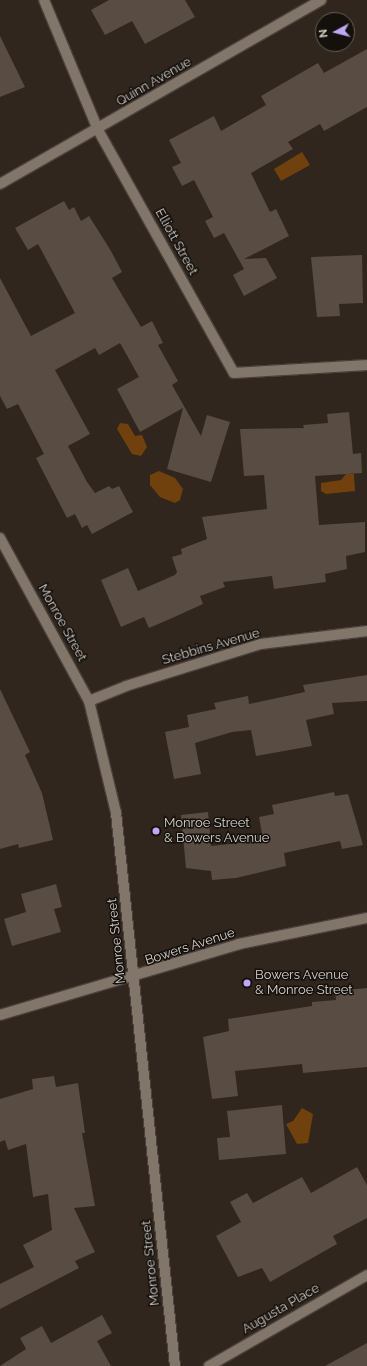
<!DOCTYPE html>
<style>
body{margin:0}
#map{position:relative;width:367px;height:1366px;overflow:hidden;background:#30261d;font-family:Raleway,sans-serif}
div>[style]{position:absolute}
.water>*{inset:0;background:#71410d}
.building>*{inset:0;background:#584c43}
.roads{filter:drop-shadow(1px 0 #4a413a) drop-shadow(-1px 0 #4a413a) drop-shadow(0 1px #4a413a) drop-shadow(0 -1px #4a413a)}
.minor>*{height:10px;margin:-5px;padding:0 5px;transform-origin:5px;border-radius:5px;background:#82766b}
.secondary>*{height:10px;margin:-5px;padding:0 5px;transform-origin:5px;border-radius:5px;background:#82766b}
.dots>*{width:11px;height:11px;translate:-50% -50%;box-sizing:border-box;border:2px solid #14100c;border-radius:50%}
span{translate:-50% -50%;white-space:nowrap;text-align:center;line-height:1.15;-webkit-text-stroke:3px #14100c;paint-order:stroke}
.street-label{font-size:13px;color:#d7d1cb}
.poi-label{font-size:13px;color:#d7d1cb}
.left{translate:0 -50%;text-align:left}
.north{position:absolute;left:315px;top:12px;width:40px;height:40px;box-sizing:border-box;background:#14100c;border:1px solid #625d58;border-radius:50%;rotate:263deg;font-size:11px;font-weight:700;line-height:16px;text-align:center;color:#d7d1cb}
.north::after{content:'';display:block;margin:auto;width:14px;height:18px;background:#bfa8f4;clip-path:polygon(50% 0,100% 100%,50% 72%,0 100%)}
</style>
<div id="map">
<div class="water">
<div style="clip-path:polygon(302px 152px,310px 165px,281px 181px,274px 169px)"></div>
<div style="clip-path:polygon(120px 423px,128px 424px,135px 436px,142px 435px,147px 447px,141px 456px,132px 454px,117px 429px)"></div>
<div style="clip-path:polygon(159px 471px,175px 478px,183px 489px,180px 500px,175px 503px,160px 497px,150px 485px,150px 475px)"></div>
<div style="clip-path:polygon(346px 474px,354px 474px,355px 491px,326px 494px,321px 491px,321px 483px,341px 480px)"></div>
<div style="clip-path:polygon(302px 1108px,313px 1114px,308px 1143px,297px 1144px,286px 1124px,293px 1121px)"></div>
</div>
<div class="building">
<div style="clip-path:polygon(109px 0,185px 0,195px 17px,145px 44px,132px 21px,105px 35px,91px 10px)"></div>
<div style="clip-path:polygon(0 36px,25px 87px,0 97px)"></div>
<div style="clip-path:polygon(367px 49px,367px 107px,324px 131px,320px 124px,288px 142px,293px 149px,251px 173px,270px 212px,276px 209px,289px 236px,244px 259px,266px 258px,277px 278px,244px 296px,233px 275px,244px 269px,224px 233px,214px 238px,205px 221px,213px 217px,194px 180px,182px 186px,172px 167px,181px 163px,169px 140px,214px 116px,221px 131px,266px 105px,261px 96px,318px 63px,324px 73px)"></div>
<div style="clip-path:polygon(64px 201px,69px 210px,74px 207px,81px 221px,89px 216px,111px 251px,122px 272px,112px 278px,141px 327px,152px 321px,163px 343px,158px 345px,178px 381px,172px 385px,201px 436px,207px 415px,230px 422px,211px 482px,167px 469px,183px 408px,140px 432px,117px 389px,139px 377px,120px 343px,99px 355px,95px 348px,55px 370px,90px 434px,68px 446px,87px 482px,95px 493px,109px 486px,112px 489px,119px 486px,133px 512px,92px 534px,87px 525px,82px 528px,75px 514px,67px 518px,36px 458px,44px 454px,18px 404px,7px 409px,0 396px,0 278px,31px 336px,75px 313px,38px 244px,28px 250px,15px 228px)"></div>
<div style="clip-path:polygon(362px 255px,363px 303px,339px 304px,340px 316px,317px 317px,311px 257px)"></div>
<div style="clip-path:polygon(349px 412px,353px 454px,361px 453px,362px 473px,315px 476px,319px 525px,365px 522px,365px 552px,346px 556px,347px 569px,325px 574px,326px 582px,274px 589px,272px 576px,223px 582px,225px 587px,200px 596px,203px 604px,170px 619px,149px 628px,144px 617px,121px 627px,101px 580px,128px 568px,138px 591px,175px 575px,177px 572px,172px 557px,182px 554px,181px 549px,207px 539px,202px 517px,267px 509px,264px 475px,244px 476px,240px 429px,304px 428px,303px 425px,328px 423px,327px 414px)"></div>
<div style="clip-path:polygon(367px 675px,367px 701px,332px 703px,334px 714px,306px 720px,312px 746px,256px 756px,251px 730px,232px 732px,195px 743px,201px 774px,174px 779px,165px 732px,189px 727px,187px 715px,216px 709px,214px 703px,248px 696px,249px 704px,305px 692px,303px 685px)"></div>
<div style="clip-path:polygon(0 689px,30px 752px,25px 755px,42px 793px,53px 840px,19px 848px,18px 844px,0 849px)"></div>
<div style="clip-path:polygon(334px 792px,335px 796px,348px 794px,363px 845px,342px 849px,340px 841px,284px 853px,286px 866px,236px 878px,212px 880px,211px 871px,186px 868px,181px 815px,208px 812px,211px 846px,258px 841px,257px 835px,262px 834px,259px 817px,274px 814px,272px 805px)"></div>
<div style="clip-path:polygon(56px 884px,62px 907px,54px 909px,61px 932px,12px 946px,4px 919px,26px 912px,21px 894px)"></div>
<div style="clip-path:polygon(367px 988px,367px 1067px,303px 1073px,302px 1064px,235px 1071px,238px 1096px,212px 1099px,203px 1037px,229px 1031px,228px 1019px,312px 1006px,312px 1002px,336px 1000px,335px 991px)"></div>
<div style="clip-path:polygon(54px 1076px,56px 1087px,78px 1083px,85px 1133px,82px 1133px,95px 1206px,74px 1208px,95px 1252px,75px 1261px,79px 1268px,0 1309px,0 1284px,34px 1267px,23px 1245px,52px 1230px,48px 1194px,33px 1197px,26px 1144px,8px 1150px,5px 1140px,0 1142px,0 1099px,33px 1089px,32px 1079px)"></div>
<div style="clip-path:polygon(282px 1105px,286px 1154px,219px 1160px,217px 1138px,230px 1137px,227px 1111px)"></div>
<div style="clip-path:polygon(357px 1167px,367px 1185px,367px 1218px,333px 1236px,337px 1244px,270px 1282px,262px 1268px,238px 1277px,216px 1236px,241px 1222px,230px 1202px,247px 1193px,253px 1203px,302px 1177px,311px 1193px)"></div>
<div style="clip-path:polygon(102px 1315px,112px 1333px,97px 1341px,111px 1366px,0 1366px,26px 1349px,20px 1338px,42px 1326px,51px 1343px)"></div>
<div style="clip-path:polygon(367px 1343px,367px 1366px,325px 1366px)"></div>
</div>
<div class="roads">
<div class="minor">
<div style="left:44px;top:0;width:141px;rotate:67.4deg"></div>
<div style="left:98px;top:130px;width:278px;rotate:60.8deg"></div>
<div style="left:234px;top:373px;width:133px;rotate:-3.4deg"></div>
<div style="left:0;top:184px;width:370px;rotate:-29.8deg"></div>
<div style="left:89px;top:701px;width:40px;rotate:-22deg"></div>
<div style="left:126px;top:686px;width:141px;rotate:-17.3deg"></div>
<div style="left:261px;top:644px;width:107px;rotate:-7deg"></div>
<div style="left:209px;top:1366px;width:182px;rotate:-29.9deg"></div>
</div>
<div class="secondary">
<div style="left:0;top:538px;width:186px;rotate:61.4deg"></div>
<div style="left:89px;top:701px;width:115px;rotate:76.4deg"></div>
<div style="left:116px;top:813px;width:556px;rotate:83.91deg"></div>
<div style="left:0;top:1015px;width:249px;rotate:-16.5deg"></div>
<div style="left:239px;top:944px;width:131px;rotate:-11.5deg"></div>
</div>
</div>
<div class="dots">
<div style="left:156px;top:831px;background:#bfa8f4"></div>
<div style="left:247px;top:983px;background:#bfa8f4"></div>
</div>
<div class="street-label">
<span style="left:154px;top:82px;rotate:-30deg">Quinn Avenue</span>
<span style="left:176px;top:242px;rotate:61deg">Elliott Street</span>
<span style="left:62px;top:623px;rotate:61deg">Monroe Street</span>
<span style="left:211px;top:647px;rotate:-16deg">Stebbins Avenue</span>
<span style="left:117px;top:941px;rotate:-96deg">Monroe Street</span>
<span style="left:190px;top:947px;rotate:-18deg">Bowers Avenue</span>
<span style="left:151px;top:1263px;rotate:-96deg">Monroe Street</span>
<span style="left:281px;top:1309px;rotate:-30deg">Augusta Place</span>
</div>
<div class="poi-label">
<span class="left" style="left:164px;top:831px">Monroe Street<br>&amp; Bowers Avenue</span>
<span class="left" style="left:255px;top:983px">Bowers Avenue<br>&amp; Monroe Street</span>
</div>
<div class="north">N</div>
</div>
